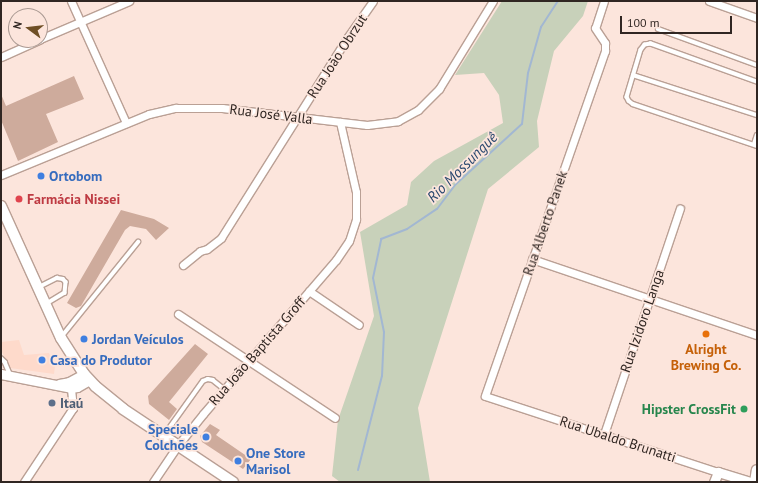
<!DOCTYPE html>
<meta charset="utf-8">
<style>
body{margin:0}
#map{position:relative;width:758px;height:483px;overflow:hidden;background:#fce5dc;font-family:"PT Sans",sans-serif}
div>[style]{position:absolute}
.built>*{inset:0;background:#fedacb}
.green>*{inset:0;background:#c8d1ba}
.stream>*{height:2px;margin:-1px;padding:0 1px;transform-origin:1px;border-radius:1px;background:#a2b7d2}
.building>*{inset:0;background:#ceab9c}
.roads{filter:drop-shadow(1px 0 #baa095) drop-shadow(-1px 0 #baa095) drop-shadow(0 1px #baa095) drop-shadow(0 -1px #baa095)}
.service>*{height:3.5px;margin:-1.75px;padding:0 1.75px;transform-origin:1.75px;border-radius:1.75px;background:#fff}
.minor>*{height:7px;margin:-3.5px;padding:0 3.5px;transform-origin:3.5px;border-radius:3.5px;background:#fff}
.tertiary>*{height:9px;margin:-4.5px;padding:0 4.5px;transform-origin:4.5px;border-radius:4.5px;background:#fff}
.secondary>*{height:10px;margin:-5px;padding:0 5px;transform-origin:5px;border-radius:5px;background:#fff}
.dots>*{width:11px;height:11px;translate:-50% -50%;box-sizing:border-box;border:2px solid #fce5dc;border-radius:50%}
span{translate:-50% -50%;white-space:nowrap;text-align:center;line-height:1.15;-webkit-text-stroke:3.5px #fce5dc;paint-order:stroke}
.street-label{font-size:14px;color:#302622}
.shop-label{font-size:14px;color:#366cbe;font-weight:700}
.left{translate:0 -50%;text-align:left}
.right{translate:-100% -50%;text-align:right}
.health-label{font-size:14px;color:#be3a42;font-weight:700}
.food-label{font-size:14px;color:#c56008;font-weight:700}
.service-label{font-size:14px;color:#4e5e75;font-weight:700}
.leisure-label{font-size:14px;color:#27864d;font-weight:700}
.water-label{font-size:15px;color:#2a486f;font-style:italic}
.frame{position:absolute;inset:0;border:2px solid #302622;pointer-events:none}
.north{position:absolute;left:8px;top:8px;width:40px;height:40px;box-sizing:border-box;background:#fce5dc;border:1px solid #aa9992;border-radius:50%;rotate:285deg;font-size:11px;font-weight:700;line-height:16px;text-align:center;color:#302622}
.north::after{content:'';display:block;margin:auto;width:14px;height:18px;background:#6f4f25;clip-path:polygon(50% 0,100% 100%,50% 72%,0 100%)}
.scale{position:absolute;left:620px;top:16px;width:112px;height:18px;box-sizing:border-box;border:2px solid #302622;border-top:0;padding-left:5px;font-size:12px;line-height:14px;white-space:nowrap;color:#302622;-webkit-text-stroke:3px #fce5dc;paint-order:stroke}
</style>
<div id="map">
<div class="built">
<div style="clip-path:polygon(19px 340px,24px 355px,49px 353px,55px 366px,54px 374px,10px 368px,1px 350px,1px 342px)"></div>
</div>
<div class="green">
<div style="clip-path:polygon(502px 1px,588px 1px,583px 16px,554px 51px,537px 121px,539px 147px,488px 189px,418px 408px,430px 482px,340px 482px,332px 476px,338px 420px,374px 316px,360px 232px,407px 205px,411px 182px,434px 161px,503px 123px,499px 95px,484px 73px,455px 75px)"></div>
</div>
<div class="stream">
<div style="left:358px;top:470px;width:97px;rotate:-75.7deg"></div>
<div style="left:382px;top:376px;width:44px;rotate:-87.4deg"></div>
<div style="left:384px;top:332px;width:55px;rotate:-101.5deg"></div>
<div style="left:373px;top:278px;width:40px;rotate:-78deg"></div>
<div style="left:381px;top:239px;width:28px;rotate:-21deg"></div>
<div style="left:407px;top:229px;width:36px;rotate:-34deg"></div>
<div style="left:437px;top:209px;width:31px;rotate:-53deg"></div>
<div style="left:456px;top:184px;width:89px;rotate:-42.3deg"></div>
<div style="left:522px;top:124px;width:51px;rotate:-83.3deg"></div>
<div style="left:528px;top:73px;width:48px;rotate:-74.2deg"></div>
<div style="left:541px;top:27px;width:31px;rotate:-57deg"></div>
</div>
<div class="building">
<div style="clip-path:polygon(74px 76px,84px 99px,46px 114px,58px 142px,18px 161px,1px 120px,1px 94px,6px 106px)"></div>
<div style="clip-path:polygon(121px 210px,154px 219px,169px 228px,156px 240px,146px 229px,130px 226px,125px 230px,81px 306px,76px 308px,67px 303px)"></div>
<div style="clip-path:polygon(195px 344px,208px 354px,169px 402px,177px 409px,169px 420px,149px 404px,148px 396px)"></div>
<div style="clip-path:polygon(210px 424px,220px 430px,216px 435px,251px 459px,243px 469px,202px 442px,200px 436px)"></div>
</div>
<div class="roads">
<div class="service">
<div style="left:658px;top:29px;width:105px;rotate:20deg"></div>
<div style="left:633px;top:75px;width:130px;rotate:17.9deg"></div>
<div style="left:757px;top:82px;width:113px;rotate:-160.3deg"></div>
<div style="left:651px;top:44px;width:6px;rotate:171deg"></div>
<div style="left:645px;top:45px;width:6px;rotate:129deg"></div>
<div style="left:641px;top:50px;width:49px;rotate:106.6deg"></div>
<div style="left:627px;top:97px;width:4px;rotate:63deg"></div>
<div style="left:629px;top:101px;width:5px;rotate:37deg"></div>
<div style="left:633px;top:104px;width:131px;rotate:18.7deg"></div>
<div style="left:754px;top:144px;width:9px;rotate:-72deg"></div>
<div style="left:39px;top:287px;width:20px;rotate:-27deg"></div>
<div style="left:57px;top:278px;width:6px;rotate:9deg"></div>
<div style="left:63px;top:279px;width:4px;rotate:45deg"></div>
<div style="left:66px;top:282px;width:11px;rotate:95deg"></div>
<div style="left:65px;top:293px;width:21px;rotate:149deg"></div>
<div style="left:62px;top:336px;width:121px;rotate:-51deg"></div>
<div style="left:1px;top:358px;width:6px;rotate:45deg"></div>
<div style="left:5px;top:362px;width:13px;rotate:67deg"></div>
<div style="left:165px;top:434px;width:65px;rotate:-54.4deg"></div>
<div style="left:203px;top:381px;width:5px;rotate:-22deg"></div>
<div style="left:208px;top:379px;width:5px;rotate:11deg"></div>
<div style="left:213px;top:380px;width:14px;rotate:39deg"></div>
</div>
<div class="minor">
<div style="left:71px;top:1px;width:134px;rotate:65.7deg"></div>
<div style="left:604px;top:1px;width:28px;rotate:108deg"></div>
<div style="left:595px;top:28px;width:18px;rotate:56deg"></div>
<div style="left:605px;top:43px;width:8px;rotate:90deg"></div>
<div style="left:605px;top:51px;width:365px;rotate:109.2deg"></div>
<div style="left:485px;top:396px;width:245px;rotate:18.1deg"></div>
<div style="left:709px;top:1px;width:51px;rotate:19.5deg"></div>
<div style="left:40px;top:39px;width:97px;rotate:-23.1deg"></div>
<div style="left:1px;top:57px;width:42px;rotate:-24.1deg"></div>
<div style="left:1px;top:175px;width:160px;rotate:-22.4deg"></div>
<div style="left:149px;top:114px;width:28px;rotate:-13deg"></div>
<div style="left:176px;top:108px;width:46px"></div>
<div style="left:222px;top:108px;width:146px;rotate:6.7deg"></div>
<div style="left:367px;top:125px;width:31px;rotate:-7deg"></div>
<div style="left:398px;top:121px;width:23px;rotate:-29deg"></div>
<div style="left:418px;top:110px;width:30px;rotate:-45deg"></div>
<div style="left:439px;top:89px;width:103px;rotate:-58.5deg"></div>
<div style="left:532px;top:259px;width:237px;rotate:18.7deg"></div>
<div style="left:183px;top:265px;width:22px;rotate:-39deg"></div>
<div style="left:200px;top:251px;width:7px;rotate:-16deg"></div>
<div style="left:207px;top:249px;width:18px;rotate:-38deg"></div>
<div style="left:221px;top:238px;width:236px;rotate:-57.8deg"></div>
<div style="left:347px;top:38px;width:45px;rotate:-54.9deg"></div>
<div style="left:309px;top:291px;width:60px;rotate:34.2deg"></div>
<div style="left:178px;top:314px;width:188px;rotate:33.5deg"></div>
<div style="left:604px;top:434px;width:238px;rotate:-71.4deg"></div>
<div style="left:24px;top:482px;width:89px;rotate:-56.5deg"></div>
<div style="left:73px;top:408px;width:20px;rotate:-96deg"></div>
<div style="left:153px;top:482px;width:45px;rotate:-56deg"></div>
<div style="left:178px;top:445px;width:40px;rotate:-51deg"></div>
<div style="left:203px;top:414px;width:203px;rotate:-49.2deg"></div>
<div style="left:336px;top:260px;width:23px;rotate:-56deg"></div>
<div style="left:349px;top:241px;width:23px;rotate:-72deg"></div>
<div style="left:356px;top:219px;width:27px;rotate:-90deg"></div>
<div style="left:356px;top:192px;width:72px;rotate:-102.9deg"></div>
</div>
<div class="tertiary">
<div style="left:1px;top:374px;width:71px;rotate:11.3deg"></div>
<div style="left:71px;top:388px;width:6px;rotate:-9deg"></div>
<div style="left:77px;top:387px;width:14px;rotate:-30deg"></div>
<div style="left:59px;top:384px;width:10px;rotate:-11deg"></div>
<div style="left:69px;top:382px;width:17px;rotate:-28deg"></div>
<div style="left:714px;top:482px;width:11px;rotate:-68deg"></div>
<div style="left:718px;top:472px;width:34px;rotate:17deg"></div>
</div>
<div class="secondary">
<div style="left:1px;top:206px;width:145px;rotate:65.6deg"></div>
<div style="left:61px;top:338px;width:43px;rotate:57.4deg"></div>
<div style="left:84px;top:374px;width:16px;rotate:47deg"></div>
<div style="left:95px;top:386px;width:36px;rotate:39deg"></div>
<div style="left:123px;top:409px;width:132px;rotate:33.6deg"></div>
<div style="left:755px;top:482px;width:12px;rotate:-81deg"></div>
</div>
</div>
<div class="dots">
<div style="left:41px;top:176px;background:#3f7fe0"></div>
<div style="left:19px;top:199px;background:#e0444e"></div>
<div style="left:706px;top:334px;background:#e8710a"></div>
<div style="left:84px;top:339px;background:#3f7fe0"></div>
<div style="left:42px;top:360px;background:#3f7fe0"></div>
<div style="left:52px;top:403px;background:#5c6f8a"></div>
<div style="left:744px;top:409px;background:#2e9e5b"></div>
<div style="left:206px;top:437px;background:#3f7fe0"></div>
<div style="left:238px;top:461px;background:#3f7fe0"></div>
</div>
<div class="street-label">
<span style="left:337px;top:56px;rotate:-57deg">Rua João Obrzut</span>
<span style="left:271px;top:114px;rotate:7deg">Rua José Valla</span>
<span style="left:545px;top:223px;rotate:-71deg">Rua Alberto Panek</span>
<span style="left:642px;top:321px;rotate:-71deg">Rua Izidoro Langa</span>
<span style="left:257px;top:351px;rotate:-49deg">Rua João Baptista Groff</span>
<span style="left:618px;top:439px;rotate:18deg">Rua Ubaldo Brunatti</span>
</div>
<div class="shop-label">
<span class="left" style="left:49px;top:176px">Ortobom</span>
<span class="left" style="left:92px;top:339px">Jordan Veículos</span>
<span class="left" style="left:50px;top:360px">Casa do Produtor</span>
<span class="right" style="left:198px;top:437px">Speciale<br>Colchões</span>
<span class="left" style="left:246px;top:461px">One Store<br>Marisol</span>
</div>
<div class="health-label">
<span class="left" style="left:27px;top:199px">Farmácia Nissei</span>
</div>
<div class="food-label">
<span style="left:706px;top:357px">Alright<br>Brewing Co.</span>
</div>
<div class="service-label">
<span class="left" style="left:60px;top:403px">Itaú</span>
</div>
<div class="leisure-label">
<span class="right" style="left:736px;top:409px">Hipster CrossFit</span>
</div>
<div class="water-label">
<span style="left:462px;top:167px;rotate:-45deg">Rio Mossunguê</span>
</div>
<div class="frame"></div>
<div class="north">N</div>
<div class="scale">100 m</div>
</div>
